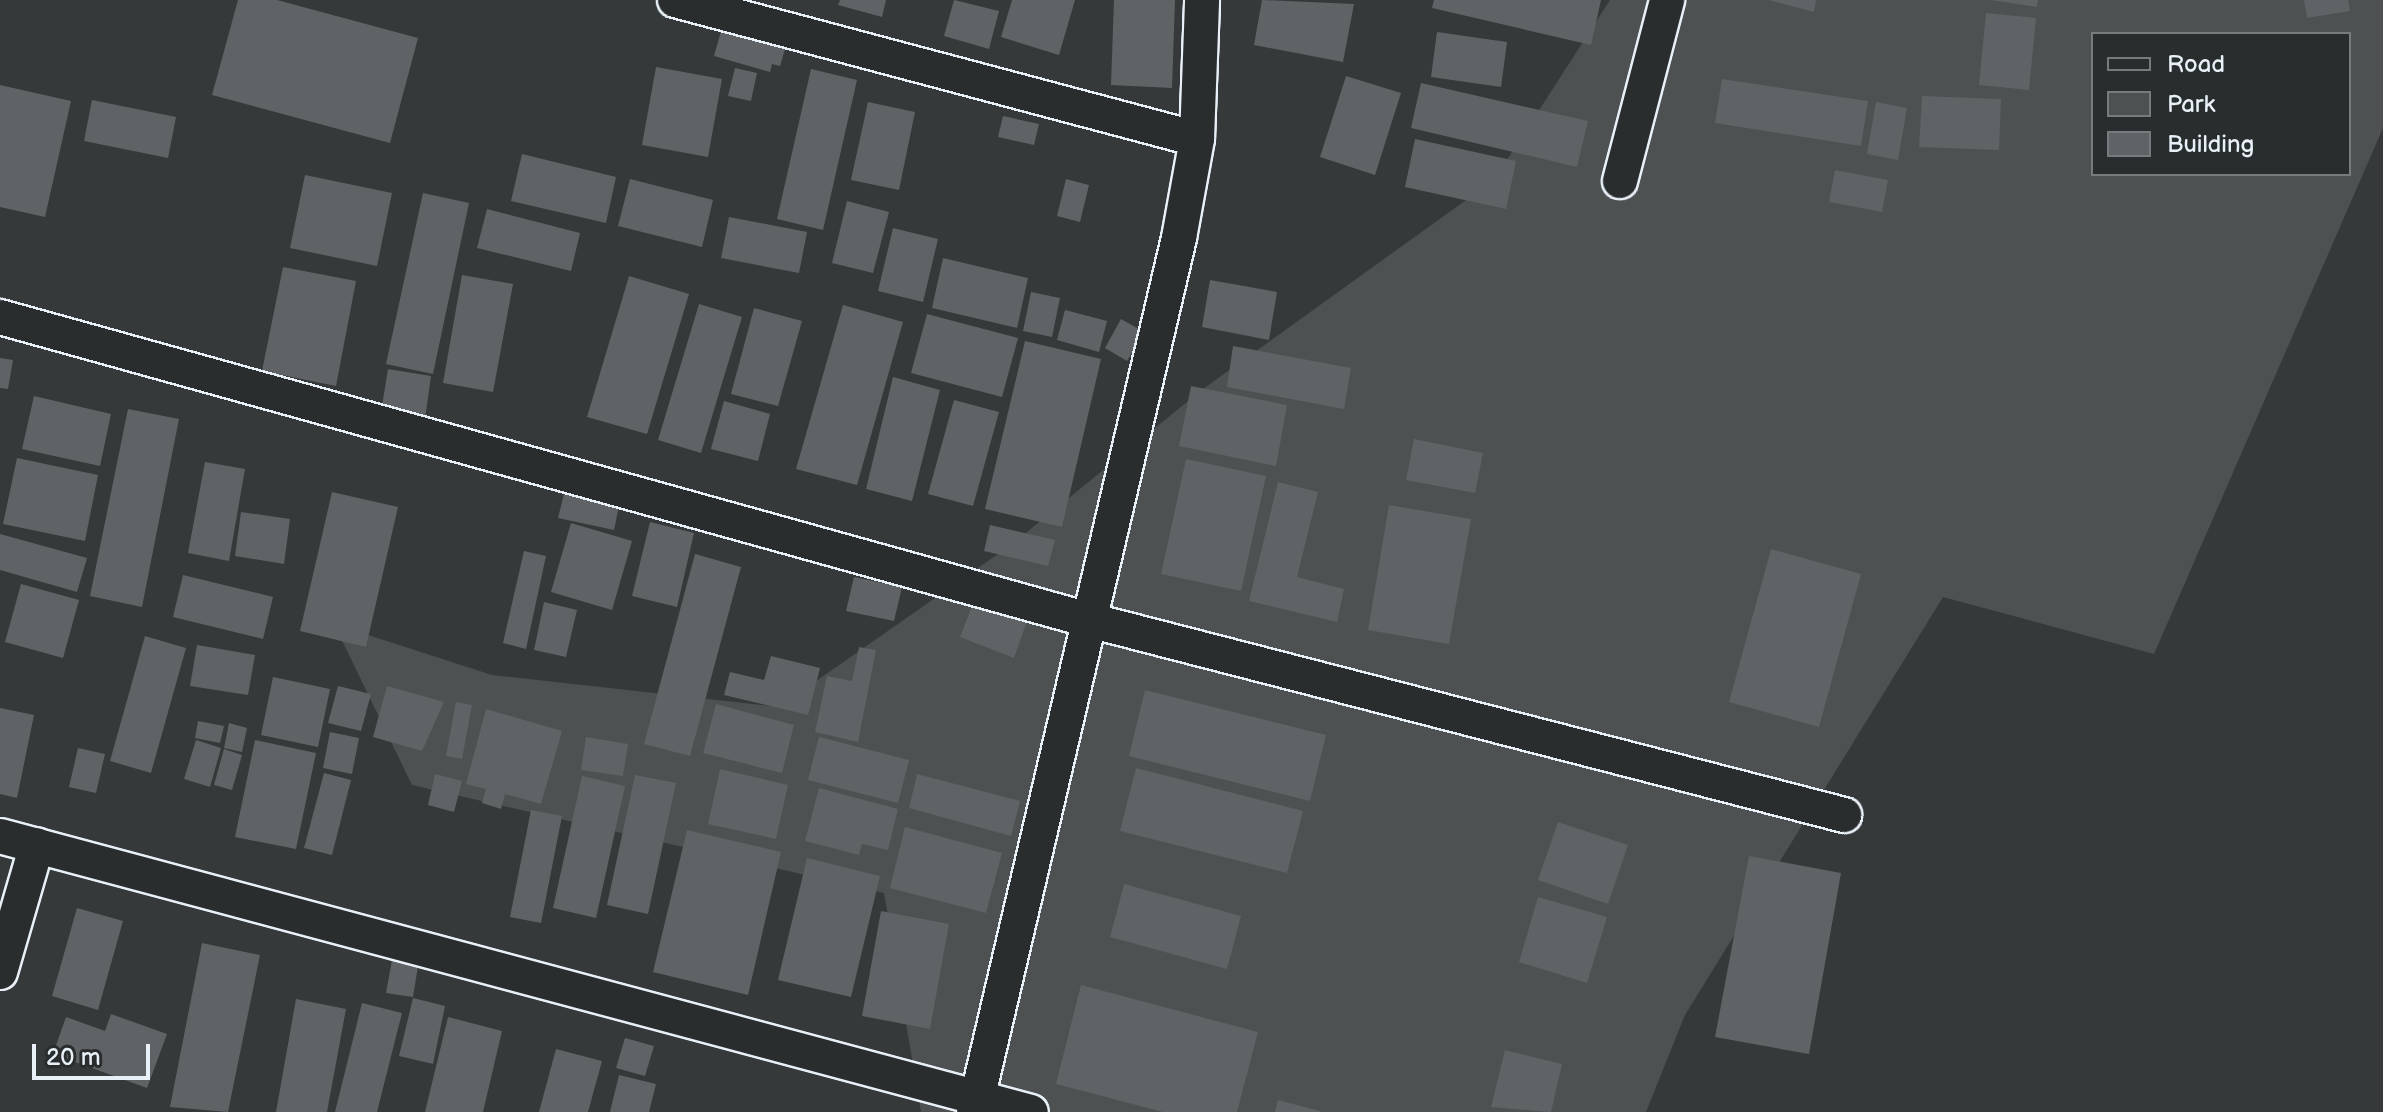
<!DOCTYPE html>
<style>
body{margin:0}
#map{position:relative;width:2383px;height:1112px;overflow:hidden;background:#35393a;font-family:"Balsamiq Sans",sans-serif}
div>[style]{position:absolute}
.green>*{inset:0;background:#4d5152}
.building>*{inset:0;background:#5f6365}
.roads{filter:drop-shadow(2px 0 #e8f1f8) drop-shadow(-2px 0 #e8f1f8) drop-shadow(0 2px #e8f1f8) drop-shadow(0 -2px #e8f1f8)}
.street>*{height:34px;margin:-17px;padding:0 17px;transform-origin:17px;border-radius:17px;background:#2a2d2e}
span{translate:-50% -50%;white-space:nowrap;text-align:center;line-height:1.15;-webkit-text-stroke:6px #2a2d2e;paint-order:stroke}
.legend{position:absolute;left:2091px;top:32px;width:260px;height:144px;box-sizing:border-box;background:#2a2d2e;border:2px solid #767b7f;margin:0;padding:10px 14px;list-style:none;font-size:24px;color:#e8f1f8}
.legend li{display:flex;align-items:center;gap:16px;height:40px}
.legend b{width:40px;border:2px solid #767b7f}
.scale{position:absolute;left:32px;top:1044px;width:118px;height:36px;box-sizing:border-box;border:4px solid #e8f1f8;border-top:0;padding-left:10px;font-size:24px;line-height:28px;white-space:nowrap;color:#e8f1f8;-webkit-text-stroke:6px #2a2d2e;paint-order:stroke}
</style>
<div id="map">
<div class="green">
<div style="clip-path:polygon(evenodd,1610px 0,2383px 0,2383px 128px,2154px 654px,1943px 597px,1685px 1015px,1646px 1112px,921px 1112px,884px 893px,412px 785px,334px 624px,492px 675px,779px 707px,1011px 545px,1203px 389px,1494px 180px,1610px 0,2093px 34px,2349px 34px,2349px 174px,2093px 174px,2093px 34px)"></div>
</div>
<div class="building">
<div style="clip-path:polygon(238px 0,277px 0,418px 38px,390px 143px,212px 95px)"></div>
<div style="clip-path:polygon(840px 0,886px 0,882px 17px,838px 5px)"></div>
<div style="clip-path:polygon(954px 0,999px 11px,989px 49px,944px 36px)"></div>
<div style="clip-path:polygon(1012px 0,1075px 0,1059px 55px,1001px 37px)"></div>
<div style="clip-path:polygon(1114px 0,1175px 0,1172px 88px,1111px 85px)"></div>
<div style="clip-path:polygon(1262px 0,1354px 4px,1343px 62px,1254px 45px)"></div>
<div style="clip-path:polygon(1434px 0,1601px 0,1591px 45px,1432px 8px)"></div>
<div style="clip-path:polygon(1769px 0,1816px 0,1814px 12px)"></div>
<div style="clip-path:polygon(1991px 0,2038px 0,2037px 7px)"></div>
<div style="clip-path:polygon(2304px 0,2348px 0,2350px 11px,2307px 18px)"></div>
<div style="clip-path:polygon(1986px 13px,2036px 18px,2029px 90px,1979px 85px)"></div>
<div style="clip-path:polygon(721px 31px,785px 49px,780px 66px,772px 64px,770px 72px,714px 56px)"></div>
<div style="clip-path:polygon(1437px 32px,1507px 42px,1501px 87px,1431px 77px)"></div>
<div style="clip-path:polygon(656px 67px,722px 79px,708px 157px,642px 145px)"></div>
<div style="clip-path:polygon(735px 68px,757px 73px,751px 101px,728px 96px)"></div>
<div style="clip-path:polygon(811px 69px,857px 80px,823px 230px,777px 219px)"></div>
<div style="clip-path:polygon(1346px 76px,1401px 93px,1375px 175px,1320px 157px)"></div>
<div style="clip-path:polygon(1722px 79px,1868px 101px,1861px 146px,1715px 123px)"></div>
<div style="clip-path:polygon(1421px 83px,1588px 121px,1577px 167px,1411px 128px)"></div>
<div style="clip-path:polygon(0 85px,71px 101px,45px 217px,0 207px)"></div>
<div style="clip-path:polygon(1922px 96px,2001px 99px,1999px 150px,1919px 147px)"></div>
<div style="clip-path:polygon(92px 100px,176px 117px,168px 158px,84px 141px)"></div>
<div style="clip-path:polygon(868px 102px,915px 112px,899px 190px,851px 180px)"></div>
<div style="clip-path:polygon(1876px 102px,1907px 108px,1898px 160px,1867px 154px)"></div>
<div style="clip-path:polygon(1003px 116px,1039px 124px,1034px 145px,998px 137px)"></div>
<div style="clip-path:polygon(1415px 139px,1516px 161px,1506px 209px,1405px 187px)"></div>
<div style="clip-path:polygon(522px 154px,616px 177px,606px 223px,511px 201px)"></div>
<div style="clip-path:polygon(1835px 170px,1888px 180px,1882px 212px,1829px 202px)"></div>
<div style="clip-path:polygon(305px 175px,392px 193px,377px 266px,290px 248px)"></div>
<div style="clip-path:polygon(630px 179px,713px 200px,702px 247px,618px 226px)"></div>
<div style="clip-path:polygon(1066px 179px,1089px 185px,1080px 222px,1057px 216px)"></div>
<div style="clip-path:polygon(423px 193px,469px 203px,433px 374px,386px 364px)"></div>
<div style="clip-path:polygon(847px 201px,889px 212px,873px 273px,832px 263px)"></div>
<div style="clip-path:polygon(487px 209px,580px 233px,571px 271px,477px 248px)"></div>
<div style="clip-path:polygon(729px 217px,807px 232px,799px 273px,721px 258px)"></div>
<div style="clip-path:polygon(893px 228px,938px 239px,923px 302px,878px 291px)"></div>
<div style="clip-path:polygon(943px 258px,1028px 278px,1017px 328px,932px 308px)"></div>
<div style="clip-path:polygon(283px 267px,356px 281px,336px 386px,262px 371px)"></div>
<div style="clip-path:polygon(462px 275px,513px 284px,493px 392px,443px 383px)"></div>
<div style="clip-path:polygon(629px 276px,689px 294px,647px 434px,587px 417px)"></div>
<div style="clip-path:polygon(1210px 280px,1277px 292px,1269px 340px,1202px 327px)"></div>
<div style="clip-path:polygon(1031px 292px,1060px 298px,1052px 337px,1023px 331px)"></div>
<div style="clip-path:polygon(699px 304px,742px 317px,701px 453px,658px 440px)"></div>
<div style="clip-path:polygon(843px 305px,903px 322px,857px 485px,796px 469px)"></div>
<div style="clip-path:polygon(754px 308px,802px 321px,778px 406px,731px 394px)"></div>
<div style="clip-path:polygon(1065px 310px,1107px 321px,1099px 352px,1057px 340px)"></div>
<div style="clip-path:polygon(927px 314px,1018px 338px,1002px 397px,911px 373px)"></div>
<div style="clip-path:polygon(1121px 319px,1144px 332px,1127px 361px,1105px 348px)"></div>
<div style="clip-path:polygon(1025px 341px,1101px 359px,1062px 527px,985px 509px)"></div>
<div style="clip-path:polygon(1233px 346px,1351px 368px,1344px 409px,1227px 387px)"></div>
<div style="clip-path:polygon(0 358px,13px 360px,8px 389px,0 388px)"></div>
<div style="clip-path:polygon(388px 369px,431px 376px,425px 419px,381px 412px)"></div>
<div style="clip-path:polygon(893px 377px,940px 390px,912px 501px,866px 489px)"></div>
<div style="clip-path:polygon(1191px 386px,1287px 405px,1276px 466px,1179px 446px)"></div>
<div style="clip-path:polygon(34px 396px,111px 414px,100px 466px,22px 449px)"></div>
<div style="clip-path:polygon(954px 400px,999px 412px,973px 506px,928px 494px)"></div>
<div style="clip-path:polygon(724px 401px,770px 414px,758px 461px,711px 449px)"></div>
<div style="clip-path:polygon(128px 409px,179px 419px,142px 607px,90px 596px)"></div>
<div style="clip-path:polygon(1414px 439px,1483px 453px,1475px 493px,1406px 480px)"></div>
<div style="clip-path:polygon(17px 458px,98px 475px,85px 541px,3px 524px)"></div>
<div style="clip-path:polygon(1186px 459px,1266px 476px,1241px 591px,1161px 574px)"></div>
<div style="clip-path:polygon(205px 462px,245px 469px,229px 561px,188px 553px)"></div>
<div style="clip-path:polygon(1278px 482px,1318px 492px,1297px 577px,1344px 589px,1337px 622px,1249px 601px)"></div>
<div style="clip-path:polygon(332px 492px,398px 507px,366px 647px,300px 631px)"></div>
<div style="clip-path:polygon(564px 494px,619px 506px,614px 530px,558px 518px)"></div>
<div style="clip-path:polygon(1389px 505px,1471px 519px,1449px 644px,1368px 630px)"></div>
<div style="clip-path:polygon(241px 512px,290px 519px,284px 564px,235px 556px)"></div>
<div style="clip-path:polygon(650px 522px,694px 533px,677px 607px,632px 596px)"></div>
<div style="clip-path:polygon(571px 523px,632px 541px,612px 610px,551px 592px)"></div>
<div style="clip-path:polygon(990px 525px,1055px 540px,1048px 566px,984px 551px)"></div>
<div style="clip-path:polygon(0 534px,87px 558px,77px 592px,0 570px)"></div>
<div style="clip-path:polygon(1771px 549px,1861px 574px,1819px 727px,1729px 702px)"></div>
<div style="clip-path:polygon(524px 551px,546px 556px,526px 649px,503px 643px)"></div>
<div style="clip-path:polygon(695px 554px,741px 567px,690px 756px,644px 744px)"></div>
<div style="clip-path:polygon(183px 575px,273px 597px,263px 639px,173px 617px)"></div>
<div style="clip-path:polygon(854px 577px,902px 587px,894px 621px,846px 611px)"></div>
<div style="clip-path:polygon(21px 584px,79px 600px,63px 658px,5px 642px)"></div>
<div style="clip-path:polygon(974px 601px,1027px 621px,1014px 658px,960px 637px)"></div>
<div style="clip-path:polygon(544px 602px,577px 610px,566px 657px,534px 650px)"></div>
<div style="clip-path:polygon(145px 636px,186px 648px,151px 773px,110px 761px)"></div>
<div style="clip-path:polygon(197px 645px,255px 655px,248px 695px,190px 686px)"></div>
<div style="clip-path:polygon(859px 647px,876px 650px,858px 742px,815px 732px,827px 676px,852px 681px)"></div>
<div style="clip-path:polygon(771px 656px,820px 668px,808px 715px,724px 695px,730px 672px,764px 680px)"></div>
<div style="clip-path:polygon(273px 677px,330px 689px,318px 747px,261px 735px)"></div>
<div style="clip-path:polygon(338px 686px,371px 694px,361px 731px,328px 723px)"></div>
<div style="clip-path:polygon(387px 686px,444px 702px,422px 751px,373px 737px)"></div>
<div style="clip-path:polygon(1145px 690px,1326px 735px,1310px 801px,1129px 756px)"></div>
<div style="clip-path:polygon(456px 702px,472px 705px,462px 759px,446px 756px)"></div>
<div style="clip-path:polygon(716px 704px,794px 725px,782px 773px,703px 753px)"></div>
<div style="clip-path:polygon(0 708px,34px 715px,17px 798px,0 794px)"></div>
<div style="clip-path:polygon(486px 709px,562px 731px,541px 804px,505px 794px,501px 809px,482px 803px,486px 789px,466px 784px)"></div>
<div style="clip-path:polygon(198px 721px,224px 726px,220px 743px,195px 738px)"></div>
<div style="clip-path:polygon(229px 723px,247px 728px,242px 752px,224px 748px)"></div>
<div style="clip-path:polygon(330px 732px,359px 738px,352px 774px,323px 768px)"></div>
<div style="clip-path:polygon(586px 737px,628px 744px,623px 776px,581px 770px)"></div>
<div style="clip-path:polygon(819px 737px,909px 760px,898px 803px,808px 780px)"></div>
<div style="clip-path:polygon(196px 740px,221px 748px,210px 787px,184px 779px)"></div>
<div style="clip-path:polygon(255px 740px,316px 753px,296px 849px,235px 837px)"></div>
<div style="clip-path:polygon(78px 748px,105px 754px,96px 793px,69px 787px)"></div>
<div style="clip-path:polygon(224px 749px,242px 755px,232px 790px,214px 785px)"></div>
<div style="clip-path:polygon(1136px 768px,1303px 811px,1287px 873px,1120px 831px)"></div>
<div style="clip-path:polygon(720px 769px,788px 785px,776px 839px,708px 824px)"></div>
<div style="clip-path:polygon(324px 773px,351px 780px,332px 855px,304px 848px)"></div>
<div style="clip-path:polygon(435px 774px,462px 781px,454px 812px,428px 805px)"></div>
<div style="clip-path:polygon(917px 774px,1020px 801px,1011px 836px,909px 808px)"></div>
<div style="clip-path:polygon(635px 775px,676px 783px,648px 914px,607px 905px)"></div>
<div style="clip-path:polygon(582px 776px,625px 786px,596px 918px,553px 908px)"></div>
<div style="clip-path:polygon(819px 788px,898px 809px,888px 850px,862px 844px,859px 855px,805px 841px)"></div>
<div style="clip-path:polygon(531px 810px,562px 816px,541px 923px,510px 917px)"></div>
<div style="clip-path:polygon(1558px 822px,1628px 845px,1608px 904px,1538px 880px)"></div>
<div style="clip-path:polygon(905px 827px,1002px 853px,986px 913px,890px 888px)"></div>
<div style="clip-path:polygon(687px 830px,781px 852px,748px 995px,653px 972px)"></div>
<div style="clip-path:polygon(1749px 856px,1841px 873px,1809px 1054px,1715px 1037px)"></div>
<div style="clip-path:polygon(807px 858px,880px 876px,851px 997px,778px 980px)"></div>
<div style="clip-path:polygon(1124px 884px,1241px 916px,1227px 969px,1110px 937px)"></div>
<div style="clip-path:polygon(1538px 897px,1607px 917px,1587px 983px,1519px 962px)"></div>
<div style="clip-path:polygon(77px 908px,123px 921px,98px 1010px,52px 996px)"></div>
<div style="clip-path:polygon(881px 911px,949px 924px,930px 1029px,862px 1016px)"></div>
<div style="clip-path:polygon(202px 943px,260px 955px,228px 1112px,170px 1107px)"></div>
<div style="clip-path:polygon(392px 960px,418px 966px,413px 997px,386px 993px)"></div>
<div style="clip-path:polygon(1081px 985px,1258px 1032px,1237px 1112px,1163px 1112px,1056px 1084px)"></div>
<div style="clip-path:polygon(413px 998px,445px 1006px,433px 1064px,399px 1056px)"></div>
<div style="clip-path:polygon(296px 999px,346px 1009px,327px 1112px,276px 1112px)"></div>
<div style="clip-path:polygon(362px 1003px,402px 1013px,377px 1112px,335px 1112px)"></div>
<div style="clip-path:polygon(111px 1014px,167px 1034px,147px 1088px,53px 1054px,66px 1017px,105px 1031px)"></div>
<div style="clip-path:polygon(448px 1017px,502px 1031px,483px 1112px,425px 1112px)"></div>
<div style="clip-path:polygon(625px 1038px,654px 1046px,645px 1076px,616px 1068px)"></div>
<div style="clip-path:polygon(556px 1049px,602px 1061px,588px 1112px,539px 1112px)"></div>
<div style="clip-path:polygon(1505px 1050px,1562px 1064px,1551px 1112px,1491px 1107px)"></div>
<div style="clip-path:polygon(619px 1075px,656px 1084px,649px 1112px,610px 1112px)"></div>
<div style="clip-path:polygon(1278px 1100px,1320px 1111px,1320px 1112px,1275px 1112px)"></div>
</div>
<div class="roads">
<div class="street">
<div style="left:675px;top:0;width:540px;rotate:14.91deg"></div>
<div style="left:1620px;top:181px;width:187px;rotate:-75.4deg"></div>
<div style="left:0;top:317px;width:1130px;rotate:15.55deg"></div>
<div style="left:1089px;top:620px;width:780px;rotate:14.48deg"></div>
<div style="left:0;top:836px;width:1067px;rotate:14.99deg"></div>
<div style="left:0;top:972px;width:132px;rotate:-73.8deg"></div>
<div style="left:974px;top:1112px;width:898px;rotate:-76.8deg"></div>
<div style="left:1179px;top:238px;width:101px;rotate:-79.7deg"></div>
<div style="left:1197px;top:139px;width:139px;rotate:-87.9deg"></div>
</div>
</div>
<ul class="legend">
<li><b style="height:10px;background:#2a2d2e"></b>Road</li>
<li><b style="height:22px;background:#4d5152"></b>Park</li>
<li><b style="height:22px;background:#5f6365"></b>Building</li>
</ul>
<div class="scale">20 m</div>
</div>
